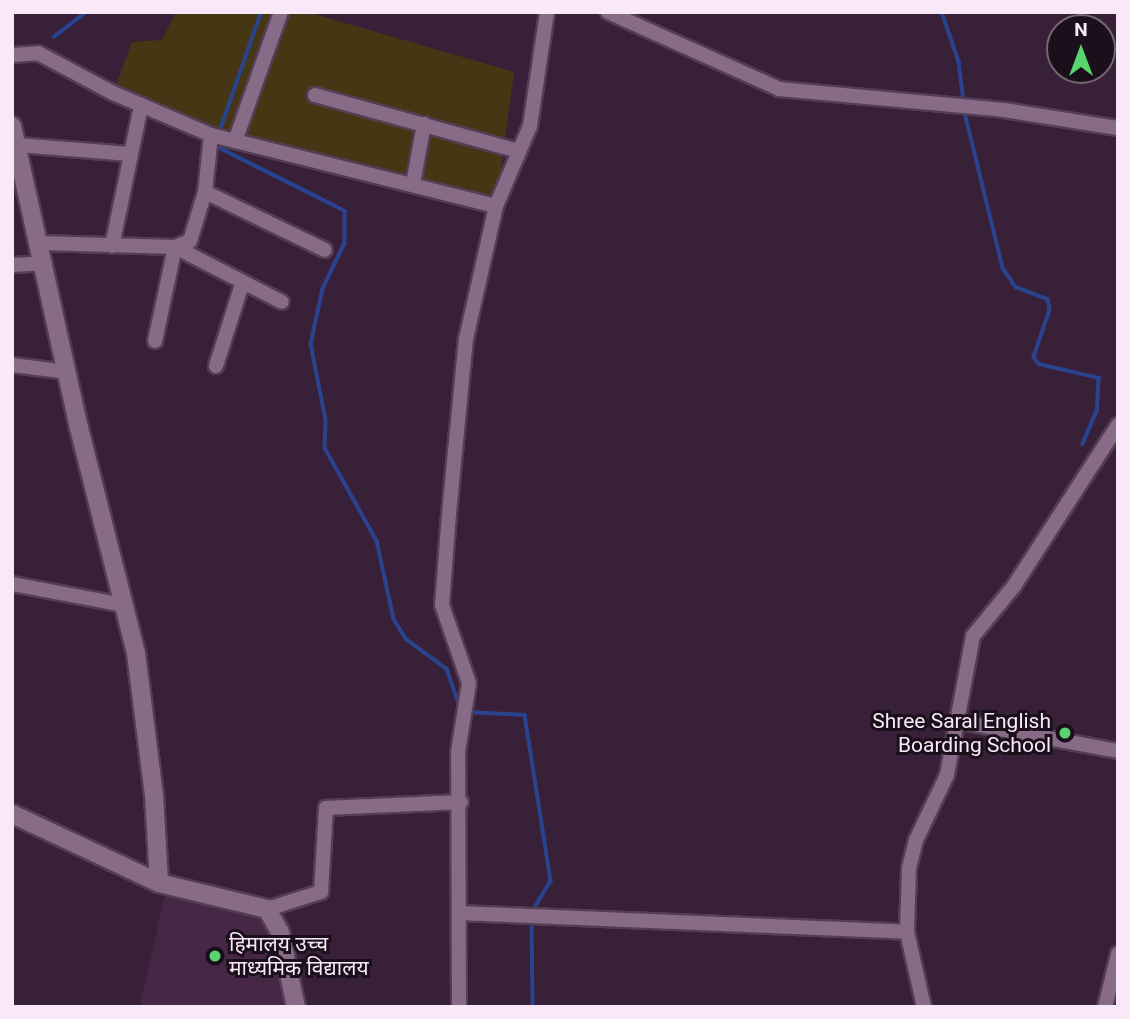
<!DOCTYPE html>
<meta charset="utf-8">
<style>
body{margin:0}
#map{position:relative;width:1130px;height:1019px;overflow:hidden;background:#392039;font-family:Roboto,"Noto Sans Devanagari",sans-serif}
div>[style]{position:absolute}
.built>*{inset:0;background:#462846}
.green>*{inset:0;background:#453714}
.stream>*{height:3.5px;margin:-1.75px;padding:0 1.75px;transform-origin:1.75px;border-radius:1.75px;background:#2a438e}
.roads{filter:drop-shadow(2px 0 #543e54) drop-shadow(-2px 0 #543e54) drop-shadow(0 2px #543e54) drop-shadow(0 -2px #543e54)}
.minor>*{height:14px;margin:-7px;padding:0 7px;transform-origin:7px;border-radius:7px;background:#886b87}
.tertiary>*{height:18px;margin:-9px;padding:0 9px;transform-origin:9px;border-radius:9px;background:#886b87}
.dots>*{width:19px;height:19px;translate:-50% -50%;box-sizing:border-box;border:4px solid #1a0f1a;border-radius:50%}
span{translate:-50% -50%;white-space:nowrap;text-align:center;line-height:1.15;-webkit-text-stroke:6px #1a0f1a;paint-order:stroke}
.poi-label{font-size:21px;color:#f9e8f8}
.right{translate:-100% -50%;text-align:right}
.left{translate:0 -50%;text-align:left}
.frame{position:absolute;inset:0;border:14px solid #f9e8f8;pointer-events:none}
.north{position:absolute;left:1046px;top:14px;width:70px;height:70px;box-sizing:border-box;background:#1a0f1a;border:2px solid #736673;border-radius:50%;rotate:0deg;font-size:19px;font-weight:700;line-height:28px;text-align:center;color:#f9e8f8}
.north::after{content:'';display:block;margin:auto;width:24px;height:32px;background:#59d56f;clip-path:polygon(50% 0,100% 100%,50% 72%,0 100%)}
</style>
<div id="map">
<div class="built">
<div style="clip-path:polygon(165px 894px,262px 917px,275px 936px,290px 1007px,140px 1007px)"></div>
</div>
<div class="green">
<div style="clip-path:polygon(176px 12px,307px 12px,514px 72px,496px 206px,211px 135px,113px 93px,132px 42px,162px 40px)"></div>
</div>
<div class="stream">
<div style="left:942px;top:12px;width:53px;rotate:71.2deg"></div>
<div style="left:959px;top:62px;width:40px;rotate:82.9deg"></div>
<div style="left:54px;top:37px;width:41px;rotate:-38deg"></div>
<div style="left:964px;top:109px;width:164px;rotate:76.2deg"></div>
<div style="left:1003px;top:268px;width:23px;rotate:56deg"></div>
<div style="left:1016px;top:287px;width:34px;rotate:21deg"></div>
<div style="left:1048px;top:299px;width:11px;rotate:80deg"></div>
<div style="left:1050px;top:310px;width:50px;rotate:108.8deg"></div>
<div style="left:1034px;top:357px;width:9px;rotate:54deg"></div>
<div style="left:1039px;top:364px;width:62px;rotate:13.1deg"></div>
<div style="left:1099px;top:378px;width:33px;rotate:93deg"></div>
<div style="left:1097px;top:411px;width:36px;rotate:113deg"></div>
<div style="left:221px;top:127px;width:122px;rotate:-70.8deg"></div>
<div style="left:218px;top:147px;width:142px;rotate:26.7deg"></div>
<div style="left:345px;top:211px;width:32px;rotate:90deg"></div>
<div style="left:345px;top:243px;width:51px;rotate:115.6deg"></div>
<div style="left:323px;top:289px;width:56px;rotate:102.3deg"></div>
<div style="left:311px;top:344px;width:77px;rotate:78.8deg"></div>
<div style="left:326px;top:420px;width:28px;rotate:92deg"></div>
<div style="left:325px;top:448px;width:107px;rotate:60.8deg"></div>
<div style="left:377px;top:541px;width:80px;rotate:77.7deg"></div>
<div style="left:394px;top:619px;width:23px;rotate:59deg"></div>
<div style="left:406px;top:639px;width:51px;rotate:36.2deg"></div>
<div style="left:447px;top:669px;width:39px;rotate:71deg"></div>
<div style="left:468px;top:712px;width:57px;rotate:3deg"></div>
<div style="left:525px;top:715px;width:168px;rotate:81.1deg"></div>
<div style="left:551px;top:881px;width:35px;rotate:121deg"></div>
<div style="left:532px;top:921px;width:86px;rotate:89.3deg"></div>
</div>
<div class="roads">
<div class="minor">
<div style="left:608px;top:12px;width:188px;rotate:24.2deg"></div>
<div style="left:779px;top:89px;width:226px;rotate:5.3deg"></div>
<div style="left:1004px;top:110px;width:115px;rotate:9deg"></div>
<div style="left:12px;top:55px;width:26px;rotate:-4deg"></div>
<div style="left:38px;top:53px;width:85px;rotate:28.1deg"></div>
<div style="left:113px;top:93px;width:107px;rotate:23.2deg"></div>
<div style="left:211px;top:135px;width:294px;rotate:14deg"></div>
<div style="left:315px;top:95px;width:212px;rotate:15.4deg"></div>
<div style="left:211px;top:135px;width:57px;rotate:96deg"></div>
<div style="left:205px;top:192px;width:133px;rotate:25.8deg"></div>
<div style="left:235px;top:141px;width:137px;rotate:-70.4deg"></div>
<div style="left:18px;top:145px;width:112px;rotate:4.6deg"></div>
<div style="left:413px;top:184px;width:61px;rotate:-79.6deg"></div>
<div style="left:41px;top:243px;width:134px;rotate:1.7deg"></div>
<div style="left:175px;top:247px;width:16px;rotate:-22deg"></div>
<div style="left:190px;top:241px;width:51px;rotate:-73deg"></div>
<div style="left:112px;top:246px;width:143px;rotate:-78.3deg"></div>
<div style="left:12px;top:265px;width:33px;rotate:-3deg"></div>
<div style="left:155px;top:341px;width:96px;rotate:-78deg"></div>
<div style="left:175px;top:247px;width:120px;rotate:27.2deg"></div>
<div style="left:12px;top:365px;width:56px;rotate:7.1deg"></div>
<div style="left:216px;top:366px;width:86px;rotate:-72.4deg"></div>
<div style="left:12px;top:584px;width:114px;rotate:10.6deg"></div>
<div style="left:956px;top:721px;width:165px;rotate:10.5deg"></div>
<div style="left:267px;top:909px;width:57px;rotate:-17.5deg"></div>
<div style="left:321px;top:892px;width:84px;rotate:-86.6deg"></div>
<div style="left:326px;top:808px;width:135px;rotate:-2.5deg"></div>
<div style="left:460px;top:913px;width:447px;rotate:2.4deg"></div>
<div style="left:907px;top:932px;width:77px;rotate:77.2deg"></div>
<div style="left:907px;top:932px;width:64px;rotate:-88.2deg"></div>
<div style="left:909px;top:868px;width:29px;rotate:-76deg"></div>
<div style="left:916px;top:840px;width:72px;rotate:-64.5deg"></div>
<div style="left:947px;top:775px;width:141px;rotate:-79.4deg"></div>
<div style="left:973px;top:636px;width:65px;rotate:-50.6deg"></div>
<div style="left:1014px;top:586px;width:192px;rotate:-57.1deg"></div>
<div style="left:459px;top:1007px;width:255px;rotate:-90.2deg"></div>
<div style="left:458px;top:752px;width:70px;rotate:-80.9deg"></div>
<div style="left:469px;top:683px;width:83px;rotate:-109.1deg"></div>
<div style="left:442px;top:605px;width:91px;rotate:-85.6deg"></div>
<div style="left:449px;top:514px;width:176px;rotate:-84.5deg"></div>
<div style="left:466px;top:339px;width:136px;rotate:-77.3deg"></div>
<div style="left:496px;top:206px;width:87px;rotate:-67deg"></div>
<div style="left:530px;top:126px;width:115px;rotate:-81.5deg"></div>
<div style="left:1105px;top:1007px;width:55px;rotate:-76.2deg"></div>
</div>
<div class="tertiary">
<div style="left:12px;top:126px;width:309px;rotate:77.5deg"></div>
<div style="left:79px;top:428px;width:232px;rotate:75.8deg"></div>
<div style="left:136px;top:653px;width:143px;rotate:82.8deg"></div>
<div style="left:154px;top:795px;width:88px;rotate:86.7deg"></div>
<div style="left:12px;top:814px;width:162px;rotate:25.1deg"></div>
<div style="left:159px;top:883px;width:111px;rotate:13.5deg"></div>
<div style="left:267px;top:909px;width:26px;rotate:61deg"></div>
<div style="left:280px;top:932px;width:77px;rotate:78deg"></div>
</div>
</div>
<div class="dots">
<div style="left:1065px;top:733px;background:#59d56f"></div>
<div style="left:215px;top:956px;background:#59d56f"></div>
</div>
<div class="poi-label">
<span class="right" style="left:1051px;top:733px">Shree Saral English<br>Boarding School</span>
<span class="left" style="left:229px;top:956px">हिमालय उच्च<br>माध्यमिक विद्यालय</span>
</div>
<div class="frame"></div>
<div class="north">N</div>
</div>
